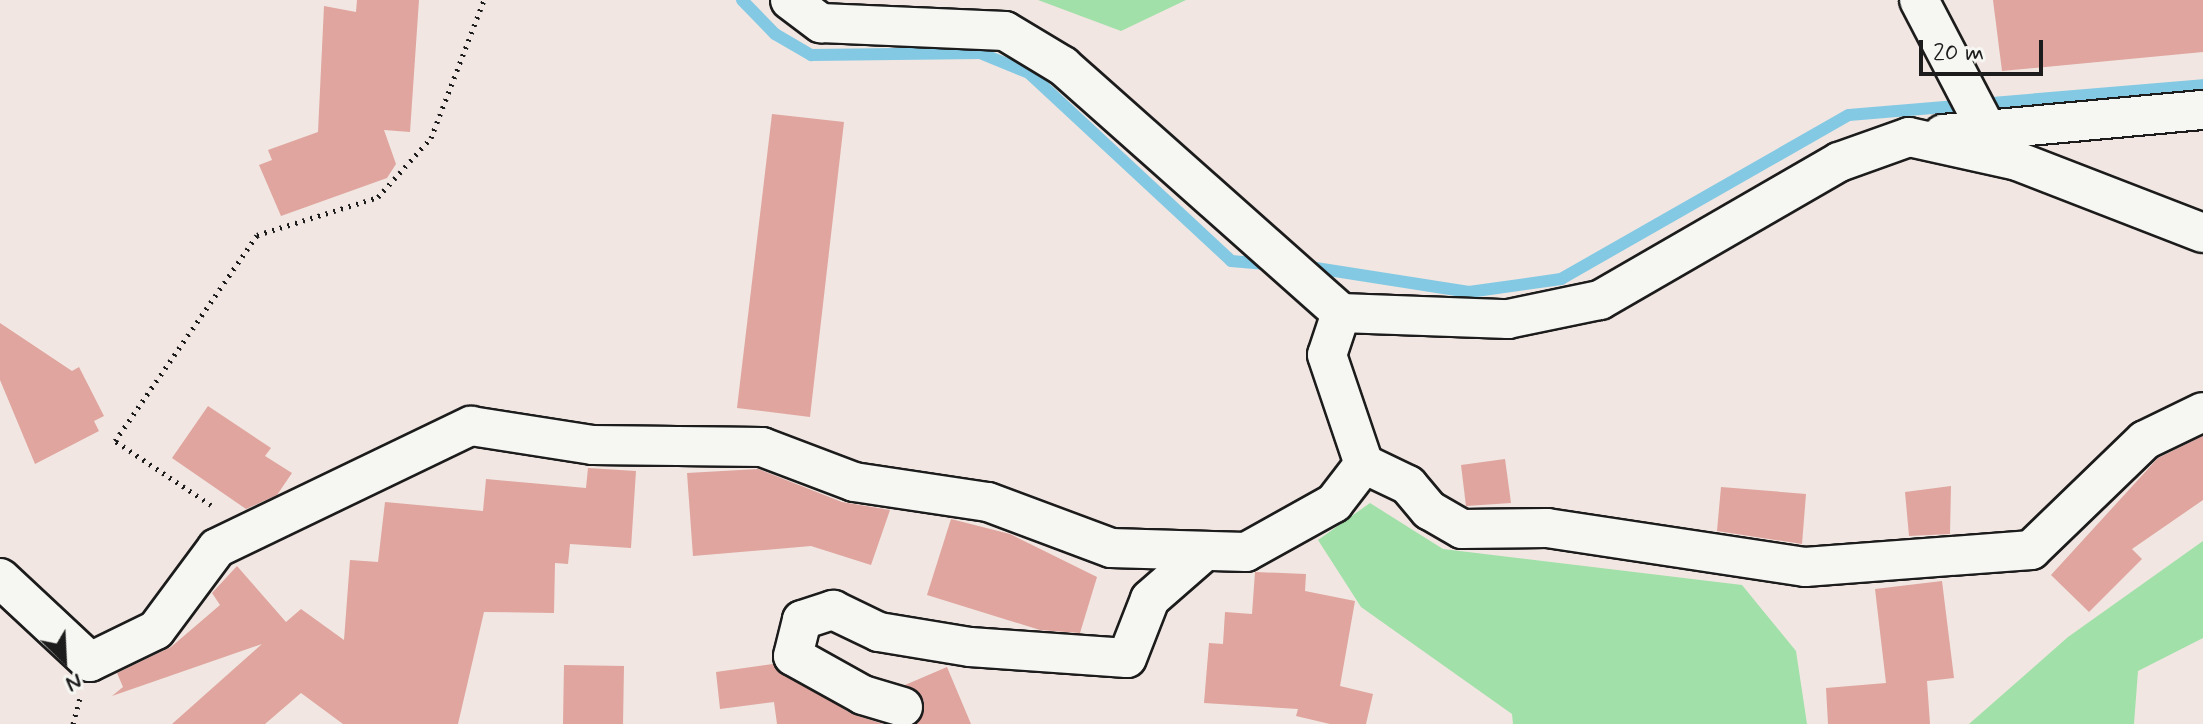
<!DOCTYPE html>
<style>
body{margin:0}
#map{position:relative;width:2203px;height:724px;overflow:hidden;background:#f1e6e1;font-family:Mynerve,sans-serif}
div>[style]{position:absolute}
.green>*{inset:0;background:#a1e0a9}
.stream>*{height:12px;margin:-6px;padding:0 6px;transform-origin:6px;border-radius:6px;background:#83c9e4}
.building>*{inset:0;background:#dfa59e}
.path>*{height:5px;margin-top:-2.5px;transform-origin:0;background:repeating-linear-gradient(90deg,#1c1c1c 0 2px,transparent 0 8px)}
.roads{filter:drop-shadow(2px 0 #1c1c1c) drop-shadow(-2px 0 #1c1c1c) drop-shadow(0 2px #1c1c1c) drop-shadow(0 -2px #1c1c1c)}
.minor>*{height:38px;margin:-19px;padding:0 19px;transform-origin:19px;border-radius:19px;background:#f6f6f2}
span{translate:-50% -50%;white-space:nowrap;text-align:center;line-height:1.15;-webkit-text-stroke:8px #f6f6f2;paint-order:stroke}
.north{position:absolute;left:24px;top:620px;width:80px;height:80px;-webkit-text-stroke:6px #f6f6f2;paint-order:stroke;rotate:156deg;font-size:22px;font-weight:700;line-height:32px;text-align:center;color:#1c1c1c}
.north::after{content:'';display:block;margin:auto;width:28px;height:36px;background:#1c1c1c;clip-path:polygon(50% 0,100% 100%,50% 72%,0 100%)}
.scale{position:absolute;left:1919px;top:40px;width:124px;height:36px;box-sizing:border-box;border:4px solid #1c1c1c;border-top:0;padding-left:10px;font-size:24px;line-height:28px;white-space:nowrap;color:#1c1c1c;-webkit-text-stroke:6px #f6f6f2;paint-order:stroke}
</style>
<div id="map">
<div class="green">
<div style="clip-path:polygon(1038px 0,1186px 0,1121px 31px)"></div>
<div style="clip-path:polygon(1370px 503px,1443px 549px,1742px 585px,1796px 651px,1807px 724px,1513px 724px,1512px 714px,1361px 607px,1318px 540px)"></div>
<div style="clip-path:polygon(2203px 541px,2203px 638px,2138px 671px,2134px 724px,1969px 724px,2068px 637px)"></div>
</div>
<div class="stream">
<div style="left:742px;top:0;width:47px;rotate:45.9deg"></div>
<div style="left:775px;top:34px;width:42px;rotate:30.3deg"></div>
<div style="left:811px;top:55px;width:169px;rotate:-0.7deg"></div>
<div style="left:980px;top:53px;width:53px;rotate:22.2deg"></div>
<div style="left:1029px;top:73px;width:276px;rotate:42.9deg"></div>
<div style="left:1231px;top:261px;width:38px;rotate:5deg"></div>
<div style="left:1303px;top:266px;width:168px;rotate:8.9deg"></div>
<div style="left:1469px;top:292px;width:93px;rotate:-8deg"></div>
<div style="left:1561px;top:279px;width:331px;rotate:-29.7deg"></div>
<div style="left:1849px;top:115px;width:355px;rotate:-4.8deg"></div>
</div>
<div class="building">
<div style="clip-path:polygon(357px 0,419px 0,410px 132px,384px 130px,396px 164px,387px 178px,281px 216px,259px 165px,272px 160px,268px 150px,318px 132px,324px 6px,356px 12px)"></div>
<div style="clip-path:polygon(1993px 0,2203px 0,2203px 52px,2002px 71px)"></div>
<div style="clip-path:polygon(772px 114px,844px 122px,810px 417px,737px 408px)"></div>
<div style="clip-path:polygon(0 323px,72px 371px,79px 367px,104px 416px,94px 421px,99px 431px,35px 464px,0 380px)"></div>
<div style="clip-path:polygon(208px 406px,271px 448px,265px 456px,292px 473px,277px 495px,246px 509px,172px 458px)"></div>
<div style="clip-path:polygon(2203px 436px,2203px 500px,2132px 549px,2142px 559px,2089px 612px,2051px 575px,2158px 458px)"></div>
<div style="clip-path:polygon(1505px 459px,1511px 503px,1466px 506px,1461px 465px)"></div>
<div style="clip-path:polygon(588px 468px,636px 471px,631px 548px,570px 544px,568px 564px,555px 563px,554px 613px,484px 612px,458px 724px,343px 724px,301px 693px,265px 724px,172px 724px,262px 644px,112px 696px,123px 687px,117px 673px,171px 647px,220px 605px,212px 593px,237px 566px,286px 622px,301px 609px,344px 640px,350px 560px,378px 562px,385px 502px,483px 511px,486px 479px,586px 488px)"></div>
<div style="clip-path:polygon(758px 469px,842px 502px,890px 510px,871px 565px,811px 546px,693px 556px,687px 473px)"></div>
<div style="clip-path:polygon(1951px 486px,1950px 534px,1909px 536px,1905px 492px)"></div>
<div style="clip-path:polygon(1721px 487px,1806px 494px,1802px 544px,1717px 531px)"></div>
<div style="clip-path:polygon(951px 519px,1010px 534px,1097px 577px,1080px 633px,1040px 630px,927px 595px)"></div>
<div style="clip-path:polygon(1255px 572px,1306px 574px,1305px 591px,1355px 601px,1340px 686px,1373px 694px,1366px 724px,1330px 724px,1296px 716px,1298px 709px,1204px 703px,1209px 643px,1223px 644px,1225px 612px,1252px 614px)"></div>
<div style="clip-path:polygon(1942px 581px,1954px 678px,1927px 681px,1930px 724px,1828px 724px,1826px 688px,1886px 683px,1875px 589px)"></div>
<div style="clip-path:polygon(773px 664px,852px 714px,883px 724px,777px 724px,774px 702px,720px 709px,716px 672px)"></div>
<div style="clip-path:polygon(564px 665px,624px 666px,623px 724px,563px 724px)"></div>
<div style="clip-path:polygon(947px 667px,971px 724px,916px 724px,924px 701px,905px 685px)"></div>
</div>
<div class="path">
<div style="left:211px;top:505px;width:115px;rotate:-146.3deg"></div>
<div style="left:115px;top:441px;width:250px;rotate:-55.4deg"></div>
<div style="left:257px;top:235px;width:127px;rotate:-17.4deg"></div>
<div style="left:378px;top:197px;width:79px;rotate:-48.1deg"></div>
<div style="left:431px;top:138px;width:148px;rotate:-69deg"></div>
<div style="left:73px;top:724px;width:27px;rotate:-75deg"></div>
</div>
<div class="roads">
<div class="minor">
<div style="left:790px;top:0;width:39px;rotate:37deg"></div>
<div style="left:821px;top:23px;width:184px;rotate:2.5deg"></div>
<div style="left:1005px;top:31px;width:68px;rotate:31.1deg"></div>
<div style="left:1063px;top:66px;width:372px;rotate:41.6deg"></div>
<div style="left:1341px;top:313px;width:167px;rotate:2.1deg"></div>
<div style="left:1508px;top:319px;width:94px;rotate:-11.7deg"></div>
<div style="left:1600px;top:300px;width:276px;rotate:-30deg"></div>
<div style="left:1839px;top:162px;width:74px;rotate:-19.7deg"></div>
<div style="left:1909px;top:137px;width:111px;rotate:12.5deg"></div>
<div style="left:2017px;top:161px;width:199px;rotate:21.2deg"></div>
<div style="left:1919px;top:0;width:147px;rotate:62.4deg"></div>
<div style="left:1943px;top:134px;width:261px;rotate:-5.3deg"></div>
<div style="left:1341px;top:313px;width:44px;rotate:108.4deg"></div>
<div style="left:1327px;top:355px;width:115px;rotate:71.3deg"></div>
<div style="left:1364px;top:464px;width:49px;rotate:25.5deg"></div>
<div style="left:1408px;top:485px;width:33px;rotate:50deg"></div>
<div style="left:1429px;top:510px;width:38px;rotate:30deg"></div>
<div style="left:1462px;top:529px;width:85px;rotate:-0.7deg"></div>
<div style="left:1547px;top:528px;width:261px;rotate:8.6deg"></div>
<div style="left:1805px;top:567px;width:227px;rotate:-4.3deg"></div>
<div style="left:2031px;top:550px;width:158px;rotate:-44deg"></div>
<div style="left:2145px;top:440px;width:64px;rotate:-25.8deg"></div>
<div style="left:0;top:578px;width:123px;rotate:43deg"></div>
<div style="left:90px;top:662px;width:73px;rotate:-25.9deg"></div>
<div style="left:156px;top:630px;width:102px;rotate:-53.4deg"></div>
<div style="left:217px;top:548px;width:282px;rotate:-25.7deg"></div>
<div style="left:471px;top:426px;width:123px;rotate:8.9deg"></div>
<div style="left:593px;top:445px;width:169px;rotate:0.7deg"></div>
<div style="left:762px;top:447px;width:98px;rotate:20.8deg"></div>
<div style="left:854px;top:482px;width:135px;rotate:8.5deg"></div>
<div style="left:988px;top:502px;width:131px;rotate:20.5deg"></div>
<div style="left:1111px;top:548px;width:135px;rotate:1.7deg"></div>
<div style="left:1246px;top:552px;width:101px;rotate:-29.1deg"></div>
<div style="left:1334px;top:503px;width:49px;rotate:-52.4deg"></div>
<div style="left:903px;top:707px;width:42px;rotate:-163.3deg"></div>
<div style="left:863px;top:695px;width:80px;rotate:-150.9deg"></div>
<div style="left:793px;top:656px;width:37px;rotate:-76deg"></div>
<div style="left:802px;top:620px;width:33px;rotate:-18deg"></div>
<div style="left:833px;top:610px;width:51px;rotate:25.6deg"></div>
<div style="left:879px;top:632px;width:92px;rotate:9.4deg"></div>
<div style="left:970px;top:647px;width:157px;rotate:4deg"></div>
<div style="left:1127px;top:658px;width:63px;rotate:-68.7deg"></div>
<div style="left:1150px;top:599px;width:73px;rotate:-41.1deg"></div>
</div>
</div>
<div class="north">N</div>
<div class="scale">20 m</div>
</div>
